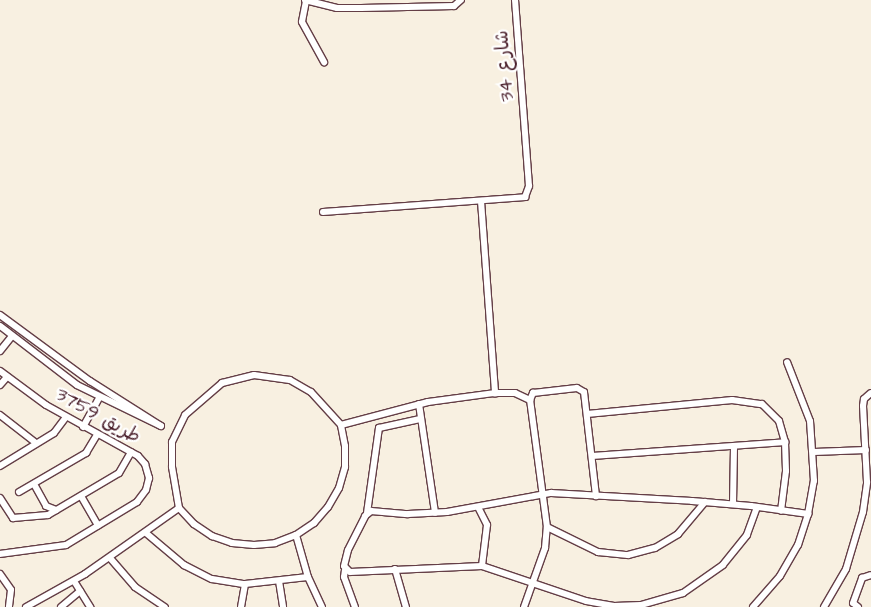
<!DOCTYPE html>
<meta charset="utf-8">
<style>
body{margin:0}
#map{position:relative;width:871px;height:607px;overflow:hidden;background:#f8f0e1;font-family:"Architects Daughter","Playpen Sans Arabic",sans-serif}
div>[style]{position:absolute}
.roads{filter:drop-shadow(1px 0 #643e46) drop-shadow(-1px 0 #643e46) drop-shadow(0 1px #643e46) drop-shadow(0 -1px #643e46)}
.minor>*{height:6px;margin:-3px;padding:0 3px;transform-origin:3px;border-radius:3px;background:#fff}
span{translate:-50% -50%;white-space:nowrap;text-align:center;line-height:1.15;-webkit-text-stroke:4.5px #fff;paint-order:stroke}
.street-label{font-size:19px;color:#4a1f2b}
</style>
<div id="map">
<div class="roads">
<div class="minor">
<div style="left:305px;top:0;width:33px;rotate:14deg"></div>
<div style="left:337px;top:8px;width:24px"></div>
<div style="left:361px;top:8px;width:93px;rotate:-1.2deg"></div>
<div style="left:454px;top:6px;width:9px;rotate:-41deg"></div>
<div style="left:306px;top:1px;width:21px;rotate:101deg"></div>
<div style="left:302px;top:22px;width:46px;rotate:61.2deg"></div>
<div style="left:481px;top:201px;width:193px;rotate:85.8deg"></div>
<div style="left:323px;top:212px;width:203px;rotate:-4.2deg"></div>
<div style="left:525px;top:197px;width:12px;rotate:-70deg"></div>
<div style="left:529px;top:186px;width:187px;rotate:-94.3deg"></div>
<div style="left:0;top:315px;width:112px;rotate:36.3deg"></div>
<div style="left:90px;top:381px;width:84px;rotate:32.4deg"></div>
<div style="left:161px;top:426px;width:93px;rotate:-154deg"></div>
<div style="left:77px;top:385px;width:97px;rotate:-142.5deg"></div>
<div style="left:0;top:351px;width:19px;rotate:-51deg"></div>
<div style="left:0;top:371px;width:57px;rotate:36.5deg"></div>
<div style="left:46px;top:405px;width:105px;rotate:29deg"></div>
<div style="left:138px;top:456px;width:11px;rotate:49deg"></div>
<div style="left:145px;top:464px;width:15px;rotate:74deg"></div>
<div style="left:149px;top:478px;width:12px;rotate:104deg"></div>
<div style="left:146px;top:490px;width:15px;rotate:127deg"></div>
<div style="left:137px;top:502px;width:83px;rotate:148.8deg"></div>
<div style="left:66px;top:545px;width:67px;rotate:172.2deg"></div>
<div style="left:0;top:385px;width:11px;rotate:-49deg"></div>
<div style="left:419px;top:404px;width:110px;rotate:81.6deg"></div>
<div style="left:587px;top:414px;width:146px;rotate:-5.5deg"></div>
<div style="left:732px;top:400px;width:30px;rotate:8deg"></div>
<div style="left:762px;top:404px;width:24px;rotate:45deg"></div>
<div style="left:779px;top:421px;width:22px;rotate:74deg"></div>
<div style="left:785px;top:442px;width:29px;rotate:88deg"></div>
<div style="left:786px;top:471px;width:40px;rotate:97.1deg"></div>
<div style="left:0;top:415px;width:46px;rotate:37.9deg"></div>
<div style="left:83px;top:427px;width:33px;rotate:-61deg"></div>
<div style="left:814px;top:452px;width:52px;rotate:-2.2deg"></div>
<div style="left:592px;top:456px;width:194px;rotate:-4.1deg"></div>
<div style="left:0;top:466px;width:63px;rotate:-31.4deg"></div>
<div style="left:54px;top:433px;width:20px;rotate:-53deg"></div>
<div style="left:34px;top:484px;width:25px;rotate:61deg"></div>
<div style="left:46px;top:506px;width:11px;rotate:22deg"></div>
<div style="left:19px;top:492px;width:78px;rotate:-30.2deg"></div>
<div style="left:86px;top:453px;width:21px;rotate:-59deg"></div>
<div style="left:81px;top:496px;width:34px;rotate:60deg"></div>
<div style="left:0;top:498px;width:24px;rotate:57deg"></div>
<div style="left:13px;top:518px;width:35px;rotate:-5deg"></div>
<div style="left:48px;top:515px;width:82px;rotate:-30.6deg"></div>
<div style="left:119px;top:473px;width:24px;rotate:-60deg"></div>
<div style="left:733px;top:504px;width:58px;rotate:-89deg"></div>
<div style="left:478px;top:507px;width:20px;rotate:63deg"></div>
<div style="left:487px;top:525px;width:41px;rotate:97deg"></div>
<div style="left:757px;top:507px;width:30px;rotate:110deg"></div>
<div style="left:747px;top:535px;width:38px;rotate:129deg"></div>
<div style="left:723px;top:565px;width:49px;rotate:145deg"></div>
<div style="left:683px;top:593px;width:44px;rotate:164.1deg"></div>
<div style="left:641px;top:605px;width:27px;rotate:178deg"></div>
<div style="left:614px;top:606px;width:28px;rotate:-170deg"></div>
<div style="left:586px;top:601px;width:110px;rotate:-161.4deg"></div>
<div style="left:482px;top:566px;width:132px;rotate:177.4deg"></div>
<div style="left:350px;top:572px;width:8px;rotate:-135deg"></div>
<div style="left:344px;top:566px;width:16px;rotate:-76deg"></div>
<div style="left:348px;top:550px;width:38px;rotate:-63deg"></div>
<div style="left:365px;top:516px;width:8px;rotate:-40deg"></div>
<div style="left:371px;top:511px;width:37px;rotate:5deg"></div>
<div style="left:408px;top:514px;width:39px;rotate:-3deg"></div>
<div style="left:447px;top:512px;width:106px;rotate:-10.4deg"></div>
<div style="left:551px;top:493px;width:141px;rotate:3.2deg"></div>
<div style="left:692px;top:501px;width:59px;rotate:4.8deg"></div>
<div style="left:751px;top:506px;width:58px;rotate:8deg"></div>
<div style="left:179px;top:508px;width:22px;rotate:47deg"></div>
<div style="left:194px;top:524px;width:22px;rotate:34deg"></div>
<div style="left:212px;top:536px;width:21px;rotate:19deg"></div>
<div style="left:232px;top:543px;width:22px;rotate:5deg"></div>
<div style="left:254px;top:545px;width:21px;rotate:-5deg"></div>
<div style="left:275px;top:543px;width:22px;rotate:-21deg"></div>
<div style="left:296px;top:535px;width:22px;rotate:-34deg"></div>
<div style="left:314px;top:523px;width:21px;rotate:-49deg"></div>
<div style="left:328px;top:507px;width:22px;rotate:-60deg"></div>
<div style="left:339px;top:488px;width:22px;rotate:-74deg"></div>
<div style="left:345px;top:467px;width:21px;rotate:-90deg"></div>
<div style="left:345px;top:446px;width:21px;rotate:-101deg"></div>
<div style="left:367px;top:513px;width:86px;rotate:-82deg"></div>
<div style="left:379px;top:428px;width:42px;rotate:-12.4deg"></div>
<div style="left:547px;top:527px;width:57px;rotate:26.1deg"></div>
<div style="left:598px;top:552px;width:30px;rotate:6deg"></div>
<div style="left:628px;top:555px;width:28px;rotate:-15deg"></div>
<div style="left:655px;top:548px;width:27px;rotate:-31deg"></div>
<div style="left:678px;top:534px;width:42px;rotate:-49.8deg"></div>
<div style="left:146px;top:533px;width:50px;rotate:40.1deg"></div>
<div style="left:184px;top:565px;width:31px;rotate:27deg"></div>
<div style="left:212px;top:579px;width:33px;rotate:9deg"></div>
<div style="left:245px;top:584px;width:63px;rotate:-6.3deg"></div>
<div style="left:296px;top:535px;width:44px;rotate:74.1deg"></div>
<div style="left:308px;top:577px;width:33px;rotate:65deg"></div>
<div style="left:110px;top:558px;width:38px;rotate:49deg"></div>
<div style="left:135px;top:587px;width:36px;rotate:34deg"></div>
<div style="left:395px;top:569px;width:40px;rotate:74deg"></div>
<div style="left:345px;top:570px;width:7px;rotate:98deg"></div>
<div style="left:344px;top:577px;width:32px;rotate:70deg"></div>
<div style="left:0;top:574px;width:19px;rotate:55deg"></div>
<div style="left:11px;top:590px;width:17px;rotate:97deg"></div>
<div style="left:74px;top:581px;width:31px;rotate:58deg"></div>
<div style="left:279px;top:581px;width:26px;rotate:81deg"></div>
<div style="left:26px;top:607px;width:68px;rotate:-29.2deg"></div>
<div style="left:85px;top:574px;width:115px;rotate:-35.1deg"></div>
<div style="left:179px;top:508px;width:42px;rotate:-99.7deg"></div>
<div style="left:172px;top:467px;width:25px;rotate:-90deg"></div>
<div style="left:172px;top:442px;width:30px;rotate:-64deg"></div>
<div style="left:185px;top:415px;width:49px;rotate:-40.9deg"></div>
<div style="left:222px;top:383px;width:33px;rotate:-14deg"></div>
<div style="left:254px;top:375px;width:36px;rotate:8deg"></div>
<div style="left:290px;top:380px;width:24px;rotate:30deg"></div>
<div style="left:311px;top:392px;width:45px;rotate:47.7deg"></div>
<div style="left:341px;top:425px;width:90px;rotate:-14.8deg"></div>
<div style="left:428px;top:402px;width:68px;rotate:-7.7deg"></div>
<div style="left:495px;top:393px;width:20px"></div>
<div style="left:515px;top:393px;width:17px;rotate:25deg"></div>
<div style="left:61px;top:607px;width:25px;rotate:-40deg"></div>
<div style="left:241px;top:607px;width:23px;rotate:-80deg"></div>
<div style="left:524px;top:607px;width:63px;rotate:-70.4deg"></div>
<div style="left:545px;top:548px;width:21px;rotate:-85deg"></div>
<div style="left:547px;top:527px;width:128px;rotate:-97.6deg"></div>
<div style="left:530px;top:400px;width:8px;rotate:-67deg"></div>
<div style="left:533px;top:393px;width:44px;rotate:-6.5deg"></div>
<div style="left:577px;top:388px;width:8px;rotate:30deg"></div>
<div style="left:584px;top:392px;width:105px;rotate:83.4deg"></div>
<div style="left:753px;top:607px;width:41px;rotate:-48.9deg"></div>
<div style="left:780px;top:576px;width:36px;rotate:-60deg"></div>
<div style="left:798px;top:545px;width:33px;rotate:-72deg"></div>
<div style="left:808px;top:514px;width:34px;rotate:-80deg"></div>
<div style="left:814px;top:481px;width:60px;rotate:-93.8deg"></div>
<div style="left:810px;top:421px;width:63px;rotate:-111.3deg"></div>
<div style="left:824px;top:607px;width:44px;rotate:-59.9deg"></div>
<div style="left:846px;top:569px;width:59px;rotate:-73.4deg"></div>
<div style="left:863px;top:512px;width:30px;rotate:-82deg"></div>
<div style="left:867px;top:482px;width:76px;rotate:-93deg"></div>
<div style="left:863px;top:406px;width:7px;rotate:-82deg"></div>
<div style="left:864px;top:399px;width:9px;rotate:-41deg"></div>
<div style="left:858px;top:607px;width:6px;rotate:-141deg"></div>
<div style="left:853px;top:603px;width:27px;rotate:-70deg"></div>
<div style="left:862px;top:578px;width:9px;rotate:-18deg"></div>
</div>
</div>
<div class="street-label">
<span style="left:505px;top:66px;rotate:-95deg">شارع 34</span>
<span style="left:98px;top:416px;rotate:29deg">طريق 3759</span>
</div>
</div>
